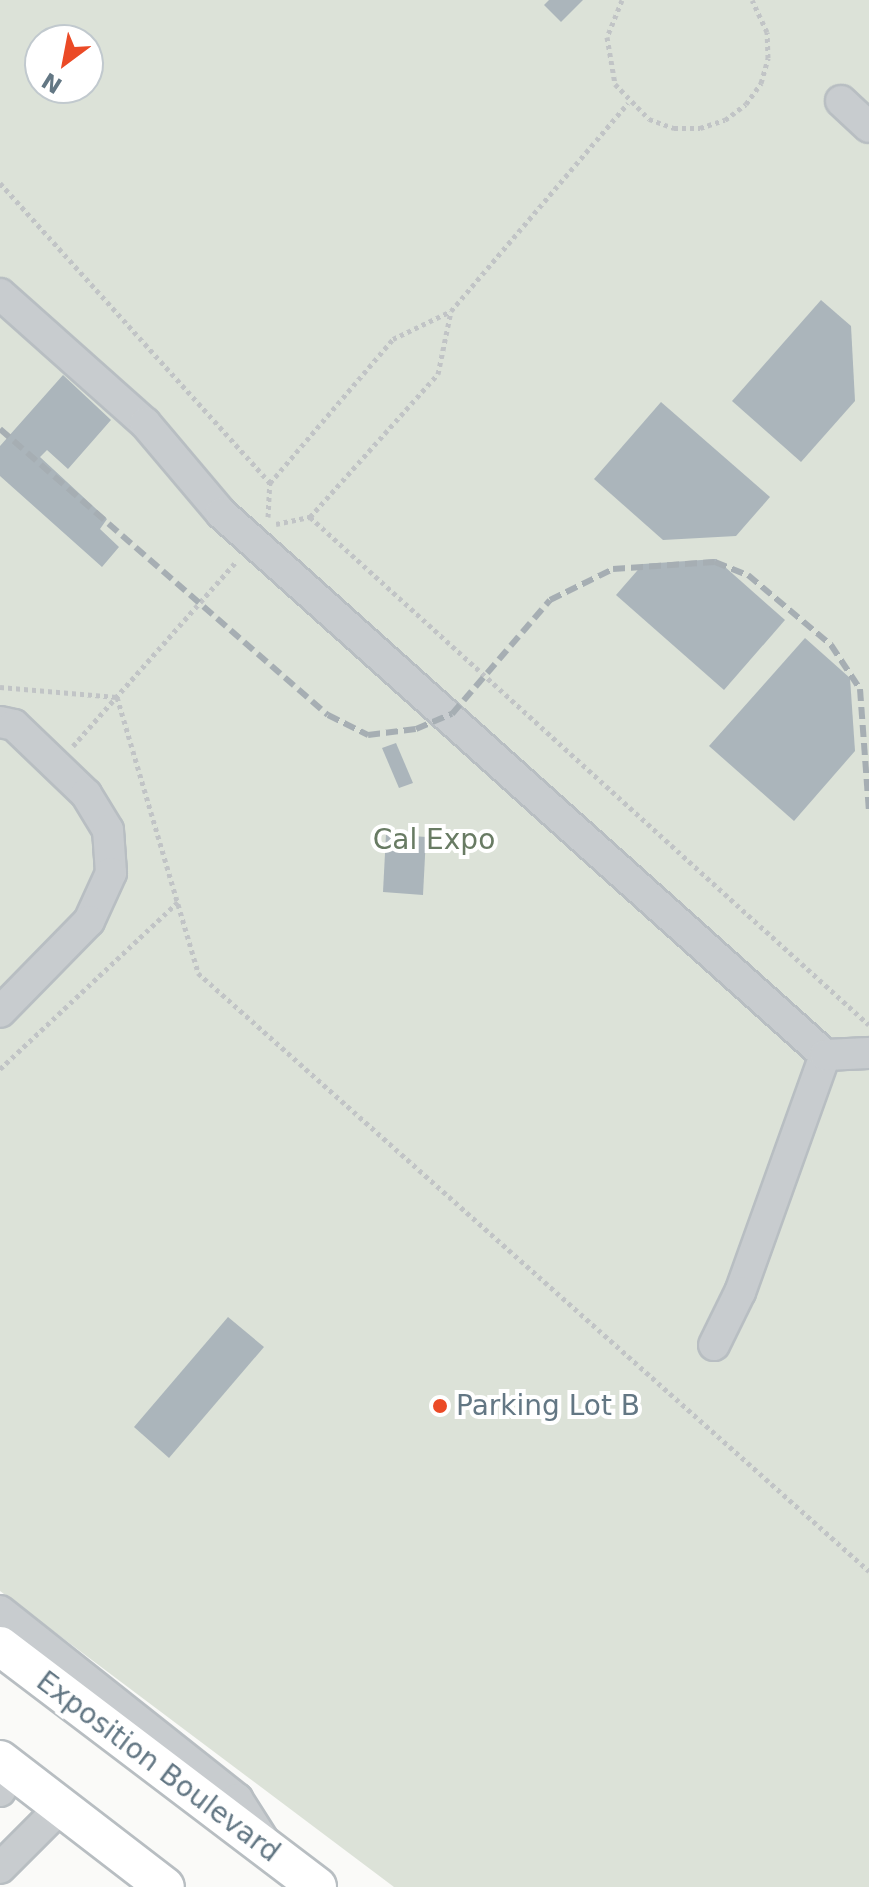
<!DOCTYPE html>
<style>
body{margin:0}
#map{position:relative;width:869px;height:1887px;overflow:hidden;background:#fafaf8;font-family:"DejaVu Sans",sans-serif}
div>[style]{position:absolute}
.green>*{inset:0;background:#dce2d8}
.building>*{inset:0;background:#abb5bb}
.path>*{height:5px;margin-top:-2.5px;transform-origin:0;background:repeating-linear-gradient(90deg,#c1c4c6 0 4px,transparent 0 8px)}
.roads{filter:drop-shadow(2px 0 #b8bec2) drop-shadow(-2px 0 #b8bec2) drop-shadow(0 2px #b8bec2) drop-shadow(0 -2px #b8bec2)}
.minor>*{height:30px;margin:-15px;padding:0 15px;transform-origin:15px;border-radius:15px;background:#c8cccf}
.major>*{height:38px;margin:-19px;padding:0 19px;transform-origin:19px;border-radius:19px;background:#fff}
.rail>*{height:6px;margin-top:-3px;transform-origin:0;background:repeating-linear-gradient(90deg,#a6aeb3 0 12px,transparent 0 18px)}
.dots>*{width:22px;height:22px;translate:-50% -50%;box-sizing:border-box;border:4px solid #fff;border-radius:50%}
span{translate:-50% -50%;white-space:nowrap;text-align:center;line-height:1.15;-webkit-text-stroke:8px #fff;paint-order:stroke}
.park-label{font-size:28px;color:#687b63}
.poi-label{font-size:28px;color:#637784}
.left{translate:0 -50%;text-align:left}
.street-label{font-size:28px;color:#637784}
.north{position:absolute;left:24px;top:24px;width:80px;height:80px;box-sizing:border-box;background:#fff;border:2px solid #c1c9ce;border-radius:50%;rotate:212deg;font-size:22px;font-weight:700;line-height:32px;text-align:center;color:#637784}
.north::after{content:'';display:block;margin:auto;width:28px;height:36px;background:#eb4a26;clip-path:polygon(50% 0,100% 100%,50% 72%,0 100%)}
</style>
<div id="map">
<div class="green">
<div style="clip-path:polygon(evenodd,0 0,869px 0,869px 1887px,394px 1887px,0 1591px,0 0,40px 40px,88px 40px,88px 88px,40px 88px,40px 40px)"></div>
</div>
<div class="building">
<div style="clip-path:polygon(549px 0,583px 0,561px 22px,544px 5px)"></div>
<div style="clip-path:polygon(821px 300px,851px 326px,855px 401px,801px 462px,732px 401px)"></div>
<div style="clip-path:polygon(63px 375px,111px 420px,68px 469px,47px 450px,40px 457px,107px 519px,100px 529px,119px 547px,102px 567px,0 476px,0 446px)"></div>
<div style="clip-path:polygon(661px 402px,770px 497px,736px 536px,663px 540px,594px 479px)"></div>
<div style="clip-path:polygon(716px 559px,785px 620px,724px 690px,616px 595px,643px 564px)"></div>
<div style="clip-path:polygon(805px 638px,850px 678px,855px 751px,794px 821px,709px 746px)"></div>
<div style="clip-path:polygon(396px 743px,413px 783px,399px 788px,382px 748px)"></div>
<div style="clip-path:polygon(386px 834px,426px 837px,423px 895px,383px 892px)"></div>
<div style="clip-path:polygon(228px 1317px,264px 1347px,169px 1458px,134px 1427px)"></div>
</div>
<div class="path">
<div style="left:622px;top:0;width:40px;rotate:112deg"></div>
<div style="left:607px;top:37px;width:48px;rotate:80.3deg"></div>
<div style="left:615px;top:84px;width:49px;rotate:45.8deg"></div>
<div style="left:649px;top:119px;width:27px;rotate:20deg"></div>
<div style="left:674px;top:128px;width:26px"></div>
<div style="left:700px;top:128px;width:26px;rotate:-18deg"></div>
<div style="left:725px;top:120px;width:26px;rotate:-37deg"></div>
<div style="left:746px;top:104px;width:26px;rotate:-54deg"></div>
<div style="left:761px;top:83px;width:26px;rotate:-74deg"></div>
<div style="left:768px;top:58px;width:26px;rotate:-92deg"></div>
<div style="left:767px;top:32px;width:35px;rotate:-115deg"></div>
<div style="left:0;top:183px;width:404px;rotate:48deg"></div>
<div style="left:268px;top:517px;width:34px;rotate:-87deg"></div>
<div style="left:270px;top:483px;width:189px;rotate:-49.5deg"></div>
<div style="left:393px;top:339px;width:64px;rotate:-25.8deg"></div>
<div style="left:451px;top:311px;width:273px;rotate:-49.6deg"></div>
<div style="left:310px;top:517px;width:755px;rotate:42.26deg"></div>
<div style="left:276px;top:524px;width:35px;rotate:-12deg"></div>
<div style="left:310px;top:517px;width:192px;rotate:-48.2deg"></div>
<div style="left:438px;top:374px;width:64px;rotate:-78.3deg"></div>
<div style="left:0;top:687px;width:117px;rotate:4.9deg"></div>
<div style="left:117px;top:697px;width:288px;rotate:73.6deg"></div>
<div style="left:198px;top:973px;width:899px;rotate:41.71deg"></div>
<div style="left:73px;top:746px;width:246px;rotate:-48.5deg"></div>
<div style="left:0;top:1069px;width:244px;rotate:-43.2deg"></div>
</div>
<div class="roads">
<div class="minor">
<div style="left:841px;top:101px;width:38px;rotate:43deg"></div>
<div style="left:0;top:294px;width:194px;rotate:41.7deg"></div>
<div style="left:145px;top:423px;width:118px;rotate:49.8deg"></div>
<div style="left:221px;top:513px;width:812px;rotate:41.9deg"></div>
<div style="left:825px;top:1055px;width:252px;rotate:109.7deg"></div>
<div style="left:740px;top:1292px;width:59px;rotate:116.1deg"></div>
<div style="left:0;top:722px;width:14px;rotate:12deg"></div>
<div style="left:14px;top:725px;width:100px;rotate:43.8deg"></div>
<div style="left:86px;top:794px;width:42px;rotate:58.6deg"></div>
<div style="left:108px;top:830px;width:43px;rotate:86deg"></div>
<div style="left:111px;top:873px;width:53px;rotate:114.6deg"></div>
<div style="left:89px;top:921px;width:127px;rotate:134.4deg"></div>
<div style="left:825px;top:1055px;width:44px;rotate:-2.6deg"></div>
<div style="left:0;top:1611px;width:303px;rotate:38.4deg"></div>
<div style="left:237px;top:1799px;width:49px;rotate:57.6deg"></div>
<div style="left:0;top:1791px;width:25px;rotate:-61deg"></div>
<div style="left:0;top:1868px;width:86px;rotate:-45deg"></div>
</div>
<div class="major">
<div style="left:0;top:1646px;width:398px;rotate:37.2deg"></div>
<div style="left:0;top:1760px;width:208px;rotate:37.6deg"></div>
</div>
</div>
<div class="rail">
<div style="left:0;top:429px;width:435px;rotate:41.1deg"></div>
<div style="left:328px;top:715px;width:45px;rotate:26.6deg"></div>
<div style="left:368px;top:735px;width:48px;rotate:-7.1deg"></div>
<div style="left:416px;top:729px;width:39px;rotate:-23deg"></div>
<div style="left:452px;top:714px;width:150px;rotate:-49.3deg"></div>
<div style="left:550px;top:600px;width:70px;rotate:-26.2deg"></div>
<div style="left:613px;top:569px;width:102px;rotate:-3.9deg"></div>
<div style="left:715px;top:562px;width:35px;rotate:22deg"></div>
<div style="left:748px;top:575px;width:109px;rotate:40.1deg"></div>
<div style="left:831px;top:645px;width:53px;rotate:56.6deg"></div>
<div style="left:860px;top:689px;width:123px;rotate:85.8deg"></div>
</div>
<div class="dots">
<div style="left:440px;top:1406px;background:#eb4a26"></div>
</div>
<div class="park-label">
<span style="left:434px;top:840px">Cal Expo</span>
</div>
<div class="poi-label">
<span class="left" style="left:456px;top:1406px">Parking Lot B</span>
</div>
<div class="street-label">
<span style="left:158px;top:1767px;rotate:37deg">Exposition Boulevard</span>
</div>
<div class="north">N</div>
</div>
